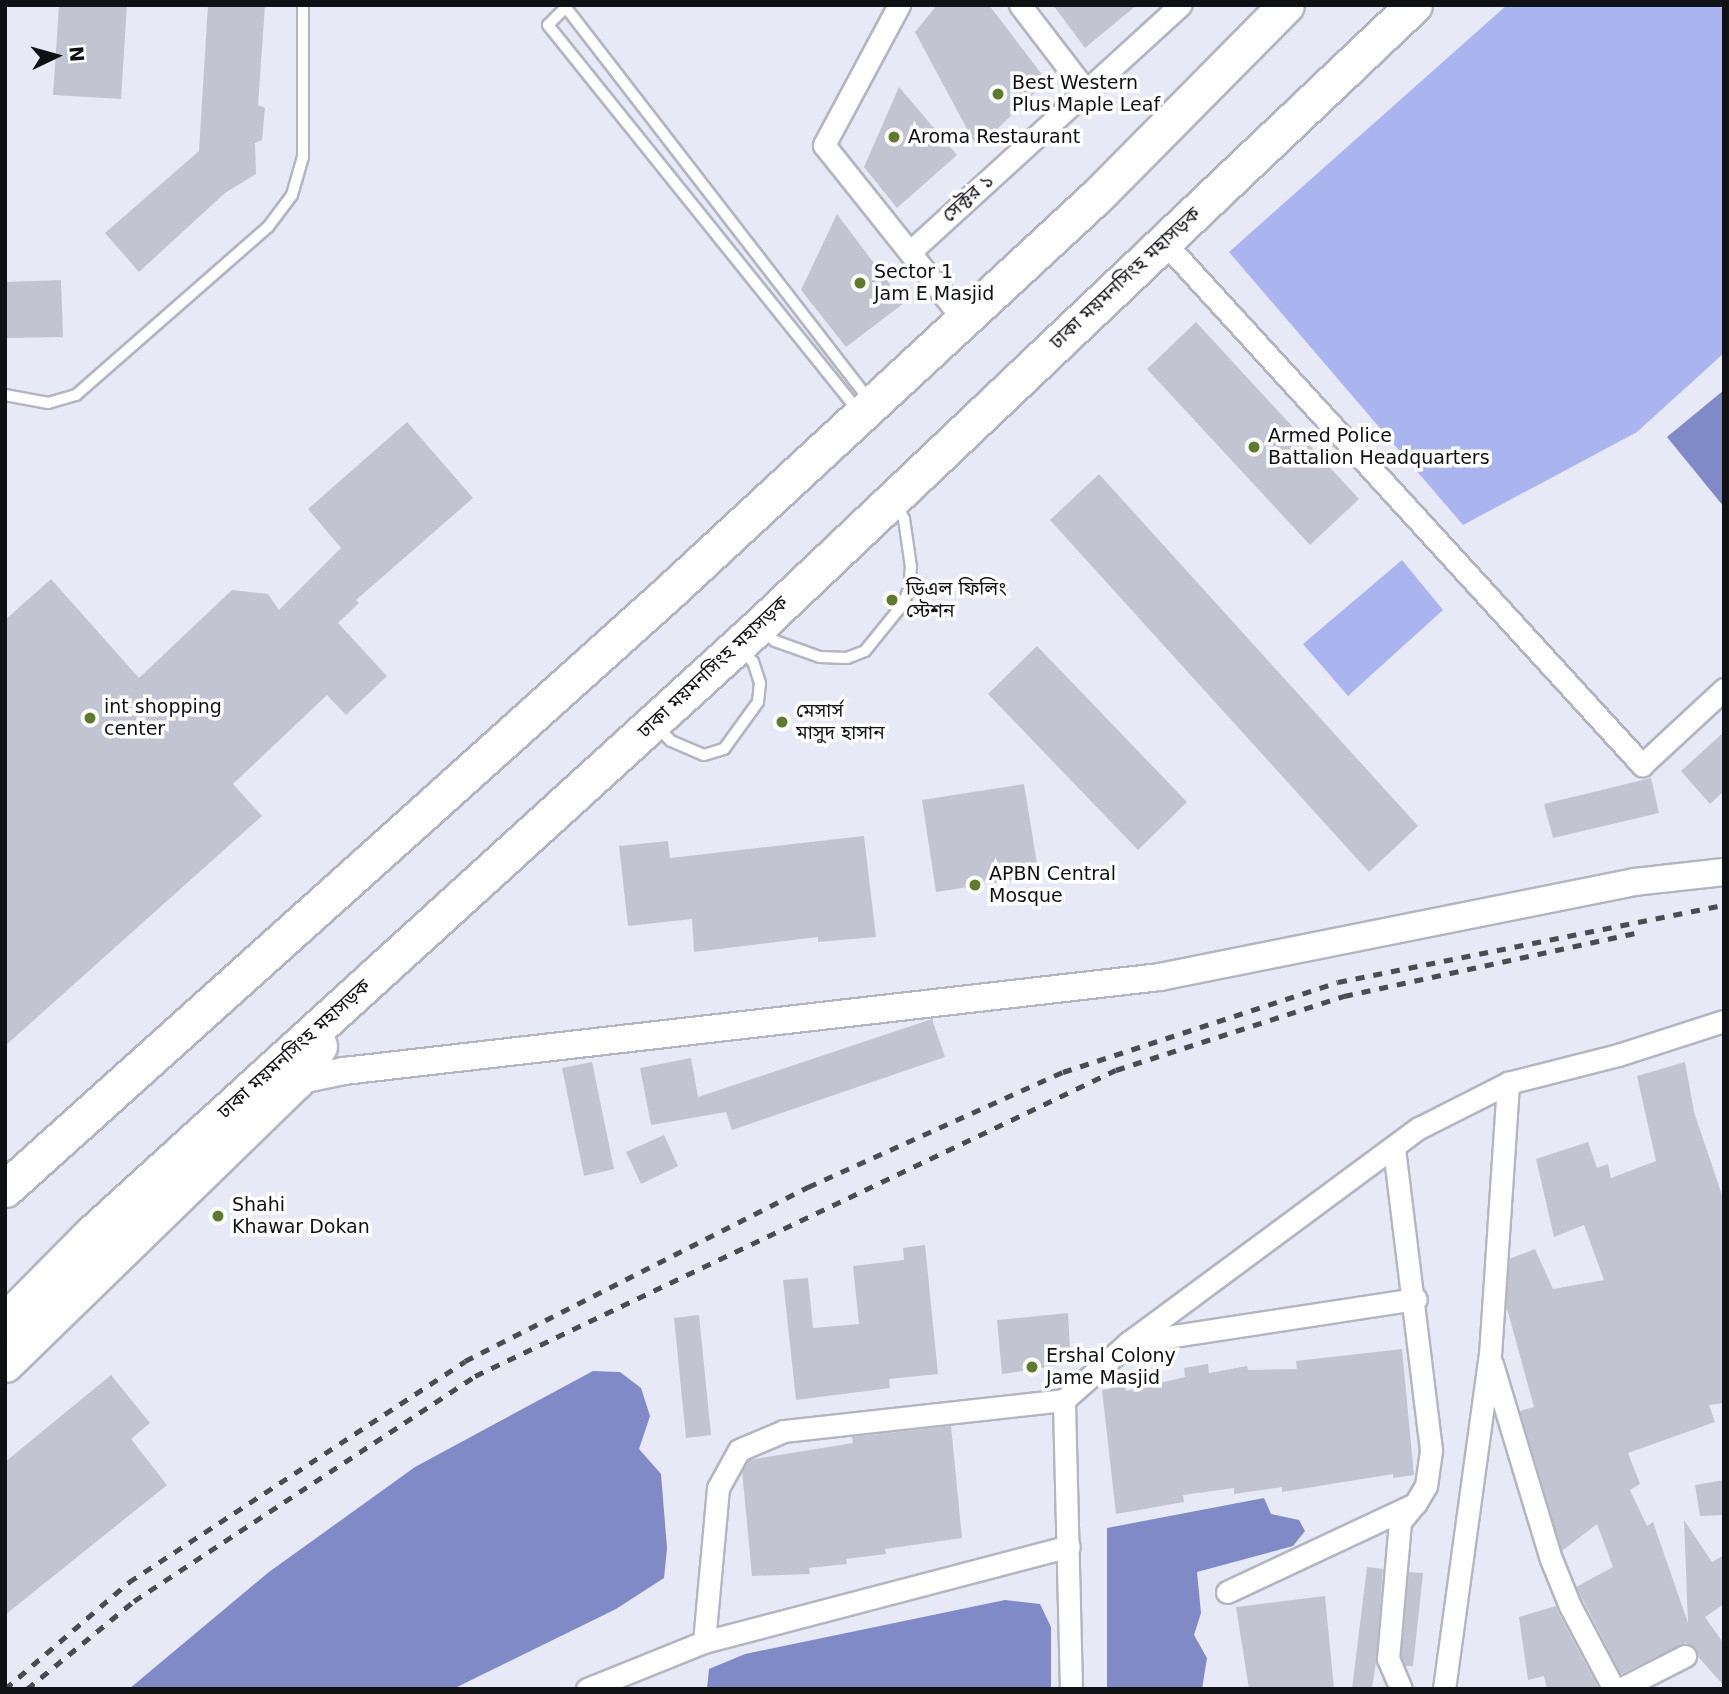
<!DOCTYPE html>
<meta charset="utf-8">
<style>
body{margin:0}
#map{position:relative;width:1729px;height:1694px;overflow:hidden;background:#e7eaf6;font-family:"DejaVu Sans","Noto Sans Bengali",sans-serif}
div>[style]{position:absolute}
.green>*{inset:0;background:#aab5f0}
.water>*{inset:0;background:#7f8ac7}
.building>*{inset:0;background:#c2c5d1}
.roads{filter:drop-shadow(2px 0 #b3b6c1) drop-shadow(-2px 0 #b3b6c1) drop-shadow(0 2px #b3b6c1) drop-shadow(0 -2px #b3b6c1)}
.service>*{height:10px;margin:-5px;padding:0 5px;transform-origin:5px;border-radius:5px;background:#fff}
.minor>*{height:21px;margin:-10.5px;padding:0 10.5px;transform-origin:10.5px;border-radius:10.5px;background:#fff}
.tertiary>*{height:26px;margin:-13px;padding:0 13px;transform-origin:13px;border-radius:13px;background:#fff}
.trunk>*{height:35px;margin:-17.5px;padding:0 17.5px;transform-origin:17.5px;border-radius:17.5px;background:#fff}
.rail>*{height:5px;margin-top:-2.5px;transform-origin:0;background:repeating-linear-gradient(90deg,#4b4c52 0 9px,transparent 0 18px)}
.dots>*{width:19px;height:19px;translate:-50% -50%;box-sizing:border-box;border:4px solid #fff;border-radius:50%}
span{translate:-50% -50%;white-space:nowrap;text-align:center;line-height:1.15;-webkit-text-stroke:7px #fff;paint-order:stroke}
.poi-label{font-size:19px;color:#101115}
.left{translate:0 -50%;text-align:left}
.street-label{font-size:19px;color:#101115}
.frame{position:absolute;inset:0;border:7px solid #101115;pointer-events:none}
.north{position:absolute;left:21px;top:21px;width:70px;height:70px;-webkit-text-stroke:5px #fff;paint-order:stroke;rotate:85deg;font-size:19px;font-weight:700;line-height:28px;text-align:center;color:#101115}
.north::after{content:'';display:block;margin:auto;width:24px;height:32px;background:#101115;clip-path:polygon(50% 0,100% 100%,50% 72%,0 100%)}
</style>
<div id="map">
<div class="green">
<div style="clip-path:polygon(1507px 5px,1724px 5px,1724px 353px,1637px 432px,1463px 525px,1229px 252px)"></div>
<div style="clip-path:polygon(1402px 560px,1443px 610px,1348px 696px,1303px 644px)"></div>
</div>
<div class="water">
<div style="clip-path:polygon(1724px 390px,1724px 507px,1667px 437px)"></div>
<div style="clip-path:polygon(593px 1371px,620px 1372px,641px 1388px,650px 1416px,639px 1449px,661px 1474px,667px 1548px,664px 1578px,616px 1609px,453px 1689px,129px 1689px,269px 1572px,415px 1467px)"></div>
<div style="clip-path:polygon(1264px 1498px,1271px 1514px,1299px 1520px,1305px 1531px,1293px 1546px,1197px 1572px,1201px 1613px,1194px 1635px,1207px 1658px,1202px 1689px,1107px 1689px,1107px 1528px)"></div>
<div style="clip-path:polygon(1005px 1600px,1040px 1604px,1051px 1627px,1051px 1689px,707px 1689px,709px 1669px,745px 1654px)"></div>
</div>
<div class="building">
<div style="clip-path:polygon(59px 5px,127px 5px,121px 99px,53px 95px)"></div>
<div style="clip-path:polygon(208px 5px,265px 5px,258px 105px,265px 108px,262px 140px,255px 143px,256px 174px,225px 193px,139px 272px,105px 233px,199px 151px)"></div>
<div style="clip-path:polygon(937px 5px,989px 5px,1047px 81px,988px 138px,984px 133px,974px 142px,915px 32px)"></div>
<div style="clip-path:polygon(1053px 5px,1137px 5px,1085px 48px)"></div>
<div style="clip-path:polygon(899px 87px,957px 155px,897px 208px,864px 167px)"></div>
<div style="clip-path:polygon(837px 214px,904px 303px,846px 347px,801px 290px)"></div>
<div style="clip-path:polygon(61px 280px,63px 337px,5px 338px,5px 282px)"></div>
<div style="clip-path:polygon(1196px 322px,1359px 499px,1310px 545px,1147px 369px)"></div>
<div style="clip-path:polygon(407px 422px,473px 498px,356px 600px,359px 603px,338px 623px,387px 676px,346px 715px,327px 695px,233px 784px,262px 816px,5px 1046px,5px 620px,51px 579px,139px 678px,232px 590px,268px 594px,279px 610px,341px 548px,308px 509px)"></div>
<div style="clip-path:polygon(1099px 474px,1418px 826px,1369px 872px,1050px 520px)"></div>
<div style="clip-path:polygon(1037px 646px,1187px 802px,1138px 850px,988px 694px)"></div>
<div style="clip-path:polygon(1724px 732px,1724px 791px,1710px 804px,1681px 771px)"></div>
<div style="clip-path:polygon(1651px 778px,1659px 813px,1553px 838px,1544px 804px)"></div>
<div style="clip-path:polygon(1024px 784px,1039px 876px,936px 892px,922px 800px)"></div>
<div style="clip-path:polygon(864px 836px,876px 937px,818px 942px,818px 937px,694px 952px,692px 919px,628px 926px,619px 846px,668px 841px,670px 858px)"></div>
<div style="clip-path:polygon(932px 1019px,945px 1057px,732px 1130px,726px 1112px,651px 1125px,640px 1068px,691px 1058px,698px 1097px)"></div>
<div style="clip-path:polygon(592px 1062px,614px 1169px,584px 1176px,562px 1068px)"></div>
<div style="clip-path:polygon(1685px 1062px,1694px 1112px,1724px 1201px,1724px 1403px,1709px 1405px,1715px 1422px,1628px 1453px,1640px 1484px,1630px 1490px,1647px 1526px,1653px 1522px,1688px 1623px,1684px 1520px,1712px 1562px,1724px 1555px,1724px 1604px,1705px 1617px,1724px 1644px,1724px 1686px,1686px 1643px,1621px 1674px,1576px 1587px,1613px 1567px,1597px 1524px,1562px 1551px,1520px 1411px,1534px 1407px,1506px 1305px,1509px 1259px,1535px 1249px,1553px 1289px,1604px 1280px,1584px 1225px,1554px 1237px,1536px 1159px,1588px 1142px,1597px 1168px,1608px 1164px,1611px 1178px,1656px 1161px,1637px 1076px)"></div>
<div style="clip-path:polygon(664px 1135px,678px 1166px,641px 1184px,626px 1152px)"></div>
<div style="clip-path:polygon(925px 1245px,938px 1374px,889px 1379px,890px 1388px,796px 1400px,783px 1280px,808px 1278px,813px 1328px,859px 1324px,853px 1266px,904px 1260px,903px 1248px)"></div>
<div style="clip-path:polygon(1068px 1313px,1071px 1364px,1002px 1374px,997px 1320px)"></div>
<div style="clip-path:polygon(699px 1315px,711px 1435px,686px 1438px,674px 1318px)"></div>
<div style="clip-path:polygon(1402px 1349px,1414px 1475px,1393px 1478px,1393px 1474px,1282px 1492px,1282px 1487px,1234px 1494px,1234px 1488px,1183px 1495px,1184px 1502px,1116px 1514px,1102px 1390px,1125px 1385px,1126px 1391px,1185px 1377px,1184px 1368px,1208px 1364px,1209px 1373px,1247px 1366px,1248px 1370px,1297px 1369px,1296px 1361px)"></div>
<div style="clip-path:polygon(111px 1375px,150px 1423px,131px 1439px,167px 1485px,5px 1615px,5px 1462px)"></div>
<div style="clip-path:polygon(951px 1426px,962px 1538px,885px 1549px,886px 1554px,846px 1559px,847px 1564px,809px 1568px,810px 1574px,752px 1576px,742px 1471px,748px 1460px,853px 1443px,852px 1437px)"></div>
<div style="clip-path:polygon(1724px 1480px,1724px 1515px,1700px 1516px,1695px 1485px)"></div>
<div style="clip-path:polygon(1367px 1567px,1383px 1569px,1376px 1662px,1372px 1689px,1352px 1689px)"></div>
<div style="clip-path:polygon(1409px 1572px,1423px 1573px,1413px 1666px,1405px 1666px,1401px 1657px)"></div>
<div style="clip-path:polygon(1325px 1596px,1334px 1689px,1249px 1689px,1236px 1607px)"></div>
<div style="clip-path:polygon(1556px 1606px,1558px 1612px,1599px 1689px,1547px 1689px,1544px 1676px,1528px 1680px,1519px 1617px)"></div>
</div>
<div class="roads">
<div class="service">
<div style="left:564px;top:5px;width:498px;rotate:52.3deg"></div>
<div style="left:566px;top:7px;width:25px;rotate:135deg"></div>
<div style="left:548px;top:25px;width:494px;rotate:51.2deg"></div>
<div style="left:5px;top:395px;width:44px;rotate:10.5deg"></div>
<div style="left:48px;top:403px;width:29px;rotate:-16deg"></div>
<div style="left:76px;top:395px;width:255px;rotate:-41.2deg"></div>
<div style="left:268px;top:227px;width:40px;rotate:-53deg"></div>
<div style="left:292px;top:195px;width:40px;rotate:-74deg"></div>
<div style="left:303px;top:157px;width:152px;rotate:-90deg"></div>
<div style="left:761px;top:629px;width:18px;rotate:41deg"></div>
<div style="left:775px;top:641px;width:48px;rotate:19.6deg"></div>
<div style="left:820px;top:657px;width:27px;rotate:2deg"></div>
<div style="left:847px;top:658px;width:19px;rotate:-21deg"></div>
<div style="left:865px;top:651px;width:60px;rotate:-51deg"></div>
<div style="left:903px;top:604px;width:16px;rotate:-68deg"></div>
<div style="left:909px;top:589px;width:22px;rotate:-85deg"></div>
<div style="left:911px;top:567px;width:49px;rotate:-98.3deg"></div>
<div style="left:904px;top:519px;width:18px;rotate:-119deg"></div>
<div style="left:656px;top:726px;width:21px;rotate:45deg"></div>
<div style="left:671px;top:741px;width:36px;rotate:23deg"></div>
<div style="left:704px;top:755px;width:21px;rotate:-17deg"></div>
<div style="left:724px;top:749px;width:58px;rotate:-54.1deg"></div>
<div style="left:758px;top:702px;width:19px;rotate:-84deg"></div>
<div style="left:760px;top:683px;width:22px;rotate:-108deg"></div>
<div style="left:753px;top:662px;width:16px;rotate:-133deg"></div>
</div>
<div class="minor">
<div style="left:899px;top:5px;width:159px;rotate:118.2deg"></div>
<div style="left:824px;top:145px;width:223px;rotate:51.4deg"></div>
<div style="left:1020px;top:5px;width:108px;rotate:52.5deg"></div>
<div style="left:1164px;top:242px;width:709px;rotate:47.57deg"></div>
<div style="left:1642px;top:765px;width:112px;rotate:-42.8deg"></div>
<div style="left:911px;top:251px;width:365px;rotate:-42.4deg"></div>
<div style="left:1134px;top:1342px;width:285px;rotate:-8.7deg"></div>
<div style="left:1492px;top:1364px;width:204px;rotate:73.2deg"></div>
<div style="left:1551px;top:1559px;width:51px;rotate:68deg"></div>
<div style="left:1570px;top:1606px;width:94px;rotate:62.1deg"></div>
<div style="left:1227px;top:1592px;width:208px;rotate:-25.1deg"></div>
<div style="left:1415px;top:1504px;width:21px;rotate:-59deg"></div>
<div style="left:1426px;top:1486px;width:36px;rotate:-82deg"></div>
<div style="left:1431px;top:1450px;width:304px;rotate:-97deg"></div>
<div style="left:704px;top:1642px;width:377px;rotate:-14.7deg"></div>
<div style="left:587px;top:1689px;width:126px;rotate:-21.9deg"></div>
<div style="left:704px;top:1642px;width:155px;rotate:-84.8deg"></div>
<div style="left:718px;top:1488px;width:43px;rotate:-61.1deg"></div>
<div style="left:739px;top:1450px;width:49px;rotate:-22.9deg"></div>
<div style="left:784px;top:1431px;width:282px;rotate:-6.3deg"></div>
<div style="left:1071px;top:1689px;width:289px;rotate:-91.4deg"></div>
<div style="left:1064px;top:1400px;width:86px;rotate:-41.7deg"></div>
<div style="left:1128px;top:1343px;width:362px;rotate:-36.5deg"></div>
<div style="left:1419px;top:1128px;width:100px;rotate:-26.8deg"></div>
<div style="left:1508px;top:1083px;width:114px;rotate:-14.3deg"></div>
<div style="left:1618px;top:1055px;width:111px;rotate:-17.8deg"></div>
<div style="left:1401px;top:1689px;width:33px;rotate:-113deg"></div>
<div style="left:1388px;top:1659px;width:138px;rotate:-85deg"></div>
<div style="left:1400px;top:1522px;width:21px;rotate:-51deg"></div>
<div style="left:1444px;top:1689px;width:337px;rotate:-82.2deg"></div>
<div style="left:1490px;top:1355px;width:273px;rotate:-86.2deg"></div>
<div style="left:1620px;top:1689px;width:73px;rotate:-26.9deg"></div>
</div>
<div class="tertiary">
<div style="left:296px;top:1081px;width:49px;rotate:-11.8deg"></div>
<div style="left:344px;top:1071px;width:821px;rotate:-6.57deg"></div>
<div style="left:1160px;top:977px;width:484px;rotate:-11.3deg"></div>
<div style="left:1635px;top:882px;width:90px;rotate:-6.4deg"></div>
</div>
<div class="trunk">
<div style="left:5px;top:1189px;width:890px;rotate:-41.95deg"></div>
<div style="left:667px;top:594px;width:587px;rotate:-42.79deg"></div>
<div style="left:1098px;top:195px;width:267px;rotate:-45.3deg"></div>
<div style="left:5px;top:1321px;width:118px;rotate:-45.3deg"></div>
<div style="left:88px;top:1237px;width:906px;rotate:-42.32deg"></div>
<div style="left:758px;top:627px;width:904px;rotate:-43.48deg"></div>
<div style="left:5px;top:1364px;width:406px;rotate:-44.2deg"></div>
<div style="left:296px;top:1081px;width:42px;rotate:-56.7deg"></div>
</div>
</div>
<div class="rail">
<div style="left:5px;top:1689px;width:164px;rotate:-40.8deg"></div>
<div style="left:129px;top:1582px;width:402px;rotate:-33.3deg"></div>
<div style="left:465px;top:1361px;width:385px;rotate:-26.9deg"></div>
<div style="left:808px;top:1187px;width:280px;rotate:-24.3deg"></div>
<div style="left:1063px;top:1072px;width:289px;rotate:-18.1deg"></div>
<div style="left:1338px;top:982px;width:394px;rotate:-11.3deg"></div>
<div style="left:27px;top:1689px;width:139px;rotate:-39.4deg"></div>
<div style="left:134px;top:1601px;width:409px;rotate:-33.4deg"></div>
<div style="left:475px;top:1376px;width:710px;rotate:-25.52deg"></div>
<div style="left:1116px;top:1070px;width:240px;rotate:-18deg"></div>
<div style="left:1344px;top:996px;width:298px;rotate:-12.2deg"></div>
</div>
<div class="dots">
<div style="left:998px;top:94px;background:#607a2d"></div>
<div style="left:894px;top:137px;background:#607a2d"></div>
<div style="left:860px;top:283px;background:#607a2d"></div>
<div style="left:1254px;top:447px;background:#607a2d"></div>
<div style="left:892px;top:600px;background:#607a2d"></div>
<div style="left:90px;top:718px;background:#607a2d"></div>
<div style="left:782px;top:722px;background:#607a2d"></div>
<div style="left:975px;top:885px;background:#607a2d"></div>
<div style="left:218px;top:1216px;background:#607a2d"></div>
<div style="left:1032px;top:1367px;background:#607a2d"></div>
</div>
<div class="poi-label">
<span class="left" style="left:1012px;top:94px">Best Western<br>Plus Maple Leaf</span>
<span class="left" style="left:908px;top:137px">Aroma Restaurant</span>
<span class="left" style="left:874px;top:283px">Sector 1<br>Jam E Masjid</span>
<span class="left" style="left:1268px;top:447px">Armed Police<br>Battalion Headquarters</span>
<span class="left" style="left:906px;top:600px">ডিএল ফিলিং<br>স্টেশন</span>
<span class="left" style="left:104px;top:718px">int shopping<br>center</span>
<span class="left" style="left:796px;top:722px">মেসার্স<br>মাসুদ হাসান</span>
<span class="left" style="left:989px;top:885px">APBN Central<br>Mosque</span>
<span class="left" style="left:232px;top:1216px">Shahi<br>Khawar Dokan</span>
<span class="left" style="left:1046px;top:1367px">Ershal Colony<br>Jame Masjid</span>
</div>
<div class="street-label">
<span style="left:968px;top:198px;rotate:-42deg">সেক্টর ১</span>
<span style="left:1125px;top:278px;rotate:-43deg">ঢাকা ময়মনসিংহ মহাসড়ক</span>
<span style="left:713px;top:667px;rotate:-43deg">ঢাকা ময়মনসিংহ মহাসড়ক</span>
<span style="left:294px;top:1049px;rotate:-42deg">ঢাকা ময়মনসিংহ মহাসড়ক</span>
</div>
<div class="frame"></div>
<div class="north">N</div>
</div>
